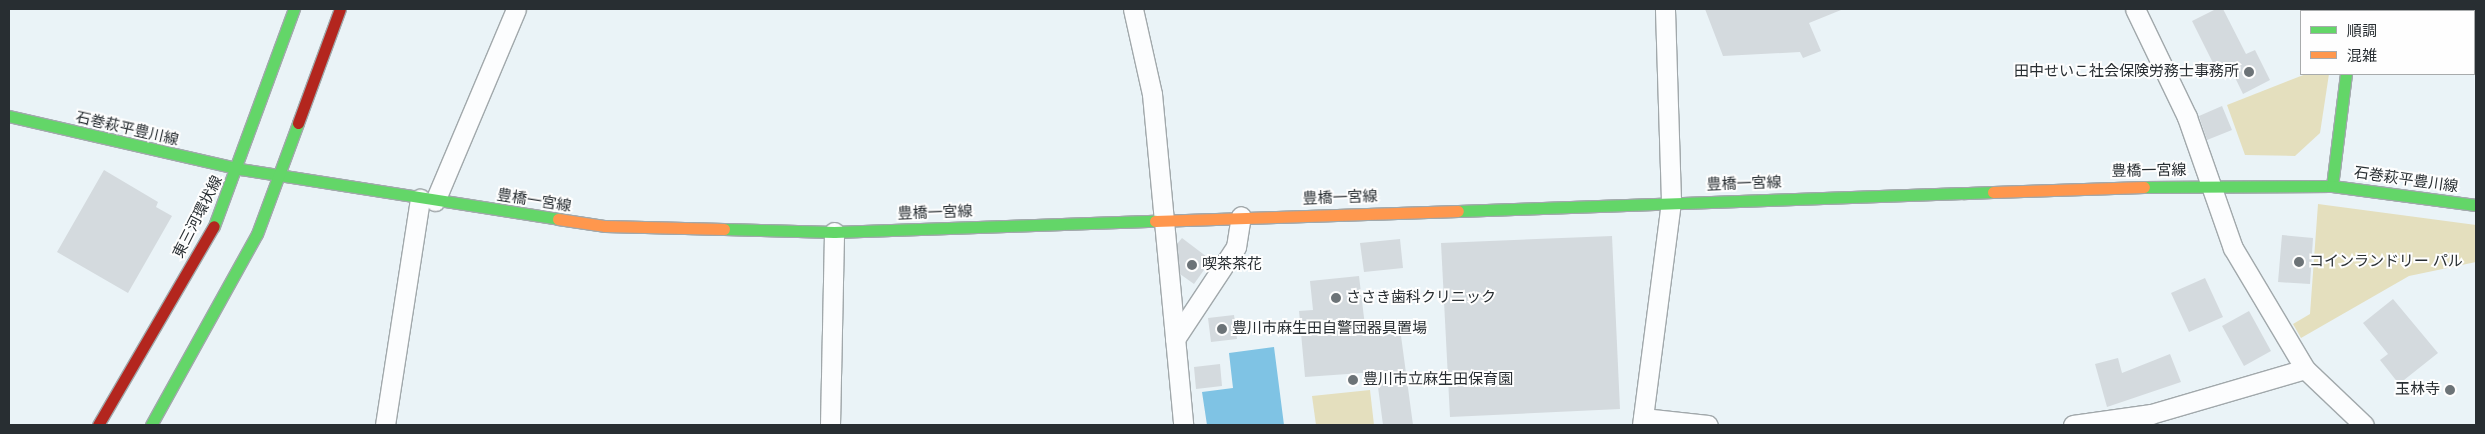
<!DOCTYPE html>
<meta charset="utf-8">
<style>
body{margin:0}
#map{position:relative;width:2485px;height:434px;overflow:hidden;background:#eaf3f7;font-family:"Nunito Sans","Noto Sans JP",sans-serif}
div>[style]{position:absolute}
.green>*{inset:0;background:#e4dfbe}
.water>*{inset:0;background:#7fc3e4}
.building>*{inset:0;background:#d4dade}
.roads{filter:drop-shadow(1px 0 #a1a8ab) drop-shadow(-1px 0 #a1a8ab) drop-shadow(0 1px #a1a8ab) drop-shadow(0 -1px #a1a8ab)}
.street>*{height:19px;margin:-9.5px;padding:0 9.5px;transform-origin:9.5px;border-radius:9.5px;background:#fcfdfe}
.fast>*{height:11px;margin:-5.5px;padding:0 5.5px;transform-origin:5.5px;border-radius:5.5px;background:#63d668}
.slow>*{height:11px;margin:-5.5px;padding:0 5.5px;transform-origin:5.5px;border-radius:5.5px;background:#ff974d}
.jam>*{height:11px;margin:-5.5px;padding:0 5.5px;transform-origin:5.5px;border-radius:5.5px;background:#b3261e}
.dots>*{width:14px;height:14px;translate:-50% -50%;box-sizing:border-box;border:2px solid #fefefe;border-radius:50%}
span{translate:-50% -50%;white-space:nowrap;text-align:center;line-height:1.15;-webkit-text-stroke:4px #fefefe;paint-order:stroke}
.poi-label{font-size:15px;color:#282e32}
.right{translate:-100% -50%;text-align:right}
.left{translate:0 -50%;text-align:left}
.street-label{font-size:15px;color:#282e32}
.frame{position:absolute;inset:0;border:10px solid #282e32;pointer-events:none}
.legend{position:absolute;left:2300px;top:10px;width:175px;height:65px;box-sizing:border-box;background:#fefefe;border:1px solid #a8abac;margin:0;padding:6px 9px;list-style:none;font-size:15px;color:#282e32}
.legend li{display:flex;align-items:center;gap:10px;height:25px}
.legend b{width:25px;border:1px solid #a8abac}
</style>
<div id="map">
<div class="green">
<div style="clip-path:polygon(2306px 74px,2329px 74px,2320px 133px,2295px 156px,2245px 155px,2227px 105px)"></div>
<div style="clip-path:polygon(2318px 204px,2476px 225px,2476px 262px,2409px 276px,2301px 338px,2293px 324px,2310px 314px)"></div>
<div style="clip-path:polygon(1370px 390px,1374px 425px,1316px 425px,1312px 396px)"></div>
</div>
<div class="water">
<div style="clip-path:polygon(1274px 347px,1284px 425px,1207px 425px,1202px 392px,1233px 388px,1229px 353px)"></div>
</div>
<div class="building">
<div style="clip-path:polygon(1705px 9px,1841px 9px,1841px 10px,1809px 23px,1821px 51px,1803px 58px,1800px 52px,1723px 56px)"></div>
<div style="clip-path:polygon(2216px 9px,2223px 9px,2246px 54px,2255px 50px,2270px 80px,2243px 94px,2228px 63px,2216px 69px,2192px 21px)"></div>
<div style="clip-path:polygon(2222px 106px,2232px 130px,2207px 140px,2199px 116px)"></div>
<div style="clip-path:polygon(104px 170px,158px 202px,156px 207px,172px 216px,128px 293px,57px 252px)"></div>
<div style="clip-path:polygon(2282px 235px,2313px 238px,2310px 284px,2278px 282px)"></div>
<div style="clip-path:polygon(1612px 236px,1620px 409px,1450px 417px,1441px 243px)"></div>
<div style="clip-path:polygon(1182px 238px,1211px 260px,1194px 284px,1180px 274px,1177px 244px)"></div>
<div style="clip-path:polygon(1400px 239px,1403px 268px,1364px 272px,1360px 243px)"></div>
<div style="clip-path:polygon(1359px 276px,1365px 326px,1399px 321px,1413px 425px,1383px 425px,1376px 372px,1305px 377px,1299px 311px,1313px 310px,1310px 281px)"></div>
<div style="clip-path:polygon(2205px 278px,2223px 317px,2189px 332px,2171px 293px)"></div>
<div style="clip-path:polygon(2393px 299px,2438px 353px,2399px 384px,2380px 360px,2388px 354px,2363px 323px)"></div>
<div style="clip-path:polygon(2249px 311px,2271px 351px,2244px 366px,2222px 326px)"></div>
<div style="clip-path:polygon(1234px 315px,1237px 339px,1211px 342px,1208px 318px)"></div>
<div style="clip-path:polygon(2170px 354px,2181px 382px,2107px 407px,2095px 364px,2118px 358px,2122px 373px)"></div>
<div style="clip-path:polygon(1220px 364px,1222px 386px,1196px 389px,1194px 367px)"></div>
</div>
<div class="roads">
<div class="street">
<div style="left:1133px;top:9px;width:87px;rotate:77.4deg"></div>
<div style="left:1152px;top:94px;width:332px;rotate:84.6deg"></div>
<div style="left:2135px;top:9px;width:120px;rotate:64.3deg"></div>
<div style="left:2187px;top:117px;width:139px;rotate:70.7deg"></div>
<div style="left:2233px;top:248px;width:141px;rotate:59.2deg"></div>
<div style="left:2305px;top:369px;width:81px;rotate:43.5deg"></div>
<div style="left:435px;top:201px;width:208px;rotate:-67.1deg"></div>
<div style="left:1175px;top:339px;width:110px;rotate:-56.5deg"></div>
<div style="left:1236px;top:247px;width:31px;rotate:-81deg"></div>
<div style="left:1643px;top:418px;width:65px;rotate:6.1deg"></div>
<div style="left:385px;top:425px;width:229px;rotate:-81.2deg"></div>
<div style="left:830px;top:425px;width:193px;rotate:-88.8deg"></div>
<div style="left:1642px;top:425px;width:226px;rotate:-82.6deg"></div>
<div style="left:1671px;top:201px;width:192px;rotate:-91.8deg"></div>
<div style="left:2073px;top:425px;width:79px;rotate:-8deg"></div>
<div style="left:2151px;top:414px;width:160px;rotate:-16.3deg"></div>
</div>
<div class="fast">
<div style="left:2361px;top:9px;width:2px;rotate:90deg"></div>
<div style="left:9px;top:116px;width:237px;rotate:12.9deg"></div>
<div style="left:240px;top:169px;width:322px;rotate:8.9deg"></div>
<div style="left:2332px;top:186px;width:113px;rotate:-82.9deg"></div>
<div style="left:2144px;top:187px;width:188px;rotate:-0.3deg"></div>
<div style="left:2332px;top:186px;width:145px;rotate:7.5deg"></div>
<div style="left:1458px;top:211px;width:535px;rotate:-2.03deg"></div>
<div style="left:214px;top:226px;width:231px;rotate:-69.8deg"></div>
<div style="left:724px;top:229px;width:110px;rotate:1.6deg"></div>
<div style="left:834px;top:232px;width:321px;rotate:-2deg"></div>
<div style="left:151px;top:425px;width:218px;rotate:-61deg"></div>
<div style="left:257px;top:234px;width:118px;rotate:-69.7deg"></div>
</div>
<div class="slow">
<div style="left:1993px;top:192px;width:151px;rotate:-1.9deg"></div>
<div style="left:558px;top:219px;width:48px;rotate:8.5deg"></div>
<div style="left:605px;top:226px;width:119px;rotate:1.4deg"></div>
<div style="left:1155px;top:221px;width:303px;rotate:-1.9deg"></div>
</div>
<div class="jam">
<div style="left:298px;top:123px;width:121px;rotate:-69.8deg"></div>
<div style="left:98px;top:425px;width:230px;rotate:-59.8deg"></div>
</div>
</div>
<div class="dots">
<div style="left:2249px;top:72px;background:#6c7377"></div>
<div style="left:2299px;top:262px;background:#6c7377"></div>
<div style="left:1192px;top:265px;background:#6c7377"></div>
<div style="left:1336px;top:298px;background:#6c7377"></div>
<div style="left:1222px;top:329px;background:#6c7377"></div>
<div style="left:1353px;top:380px;background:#6c7377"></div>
<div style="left:2450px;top:390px;background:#6c7377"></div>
</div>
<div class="poi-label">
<span class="right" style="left:2239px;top:72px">田中せいこ社会保険労務士事務所</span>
<span class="left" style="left:2309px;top:262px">コインランドリー パル</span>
<span class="left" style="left:1202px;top:265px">喫茶茶花</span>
<span class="left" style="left:1346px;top:298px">ささき歯科クリニック</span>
<span class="left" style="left:1232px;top:329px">豊川市麻生田自警団器具置場</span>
<span class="left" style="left:1363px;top:380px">豊川市立麻生田保育園</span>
<span class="right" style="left:2440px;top:390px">玉林寺</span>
</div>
<div class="street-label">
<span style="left:127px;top:129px;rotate:13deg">石巻萩平豊川線</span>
<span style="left:2149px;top:171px;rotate:-1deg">豊橋一宮線</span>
<span style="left:2406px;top:180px;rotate:8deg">石巻萩平豊川線</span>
<span style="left:1744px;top:184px;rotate:-2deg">豊橋一宮線</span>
<span style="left:1340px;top:198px;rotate:-2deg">豊橋一宮線</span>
<span style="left:534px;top:201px;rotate:9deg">豊橋一宮線</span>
<span style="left:935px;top:213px;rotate:-2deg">豊橋一宮線</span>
<span style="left:198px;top:217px;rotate:-63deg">東三河環状線</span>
</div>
<div class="frame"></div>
<ul class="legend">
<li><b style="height:6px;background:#63d668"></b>順調</li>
<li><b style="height:6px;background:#ff974d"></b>混雑</li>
</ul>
</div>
